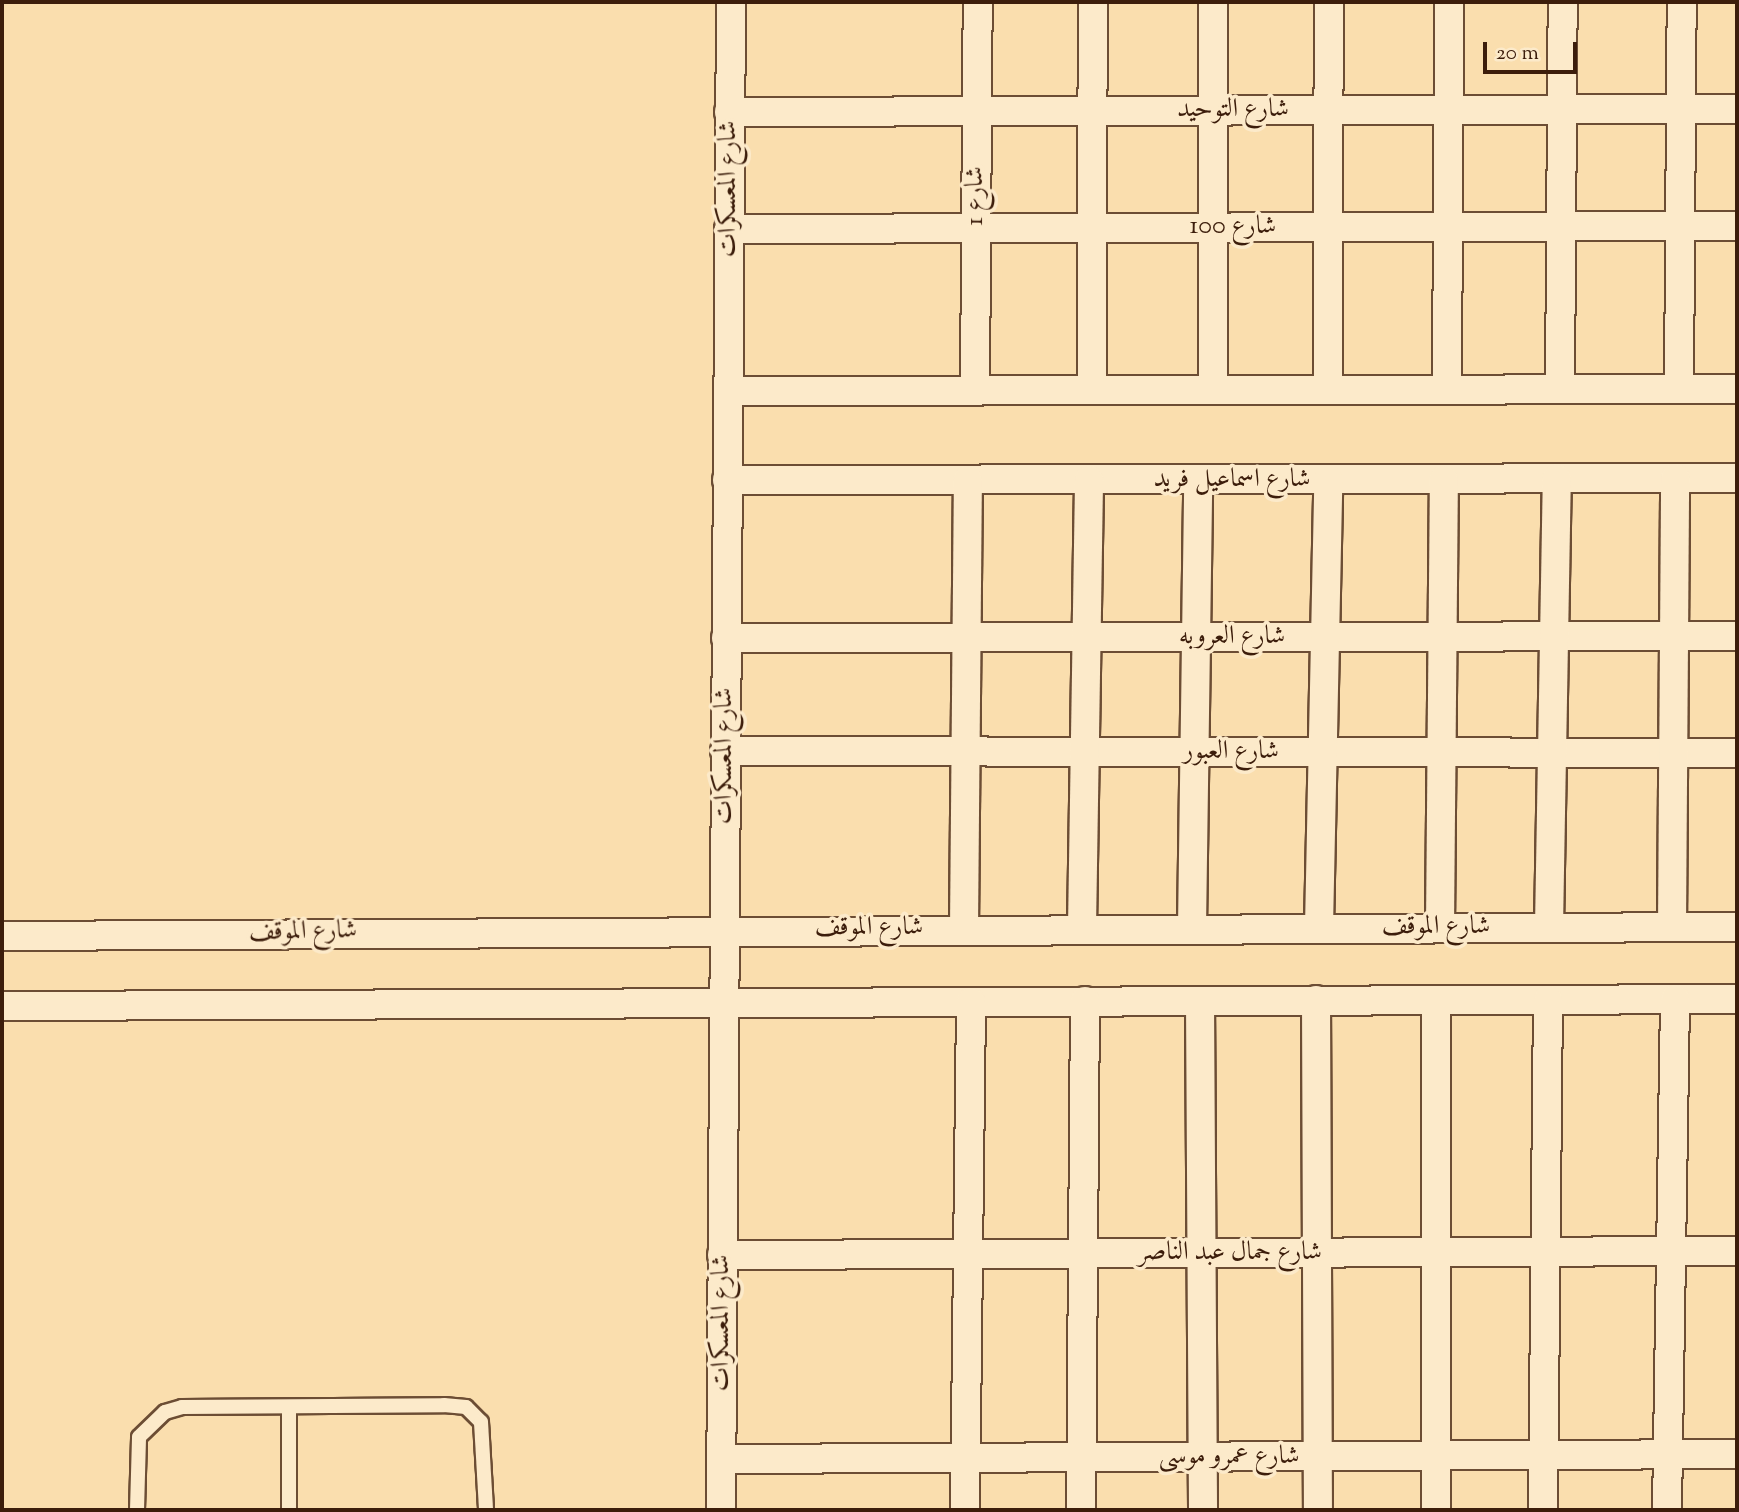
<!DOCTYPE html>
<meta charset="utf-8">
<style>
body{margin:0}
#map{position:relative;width:1739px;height:1512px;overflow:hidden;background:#fadeae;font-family:"Sorts Mill Goudy",Amiri,serif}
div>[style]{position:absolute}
.roads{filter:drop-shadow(2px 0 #6c4d34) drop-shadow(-2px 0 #6c4d34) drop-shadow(0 2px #6c4d34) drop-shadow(0 -2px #6c4d34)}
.lane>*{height:14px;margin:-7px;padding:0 7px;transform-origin:7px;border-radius:7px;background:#fceaca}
.street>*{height:28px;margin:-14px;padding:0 14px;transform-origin:14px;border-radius:14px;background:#fceaca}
span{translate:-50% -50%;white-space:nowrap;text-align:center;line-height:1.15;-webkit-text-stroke:7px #fceaca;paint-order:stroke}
.street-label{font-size:26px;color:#3c1d0b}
.frame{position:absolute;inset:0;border:4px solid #3c1d0b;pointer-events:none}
.scale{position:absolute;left:1483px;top:42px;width:94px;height:32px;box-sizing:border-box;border:4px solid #3c1d0b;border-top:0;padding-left:9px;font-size:21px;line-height:24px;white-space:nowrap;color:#3c1d0b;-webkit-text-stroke:5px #fceaca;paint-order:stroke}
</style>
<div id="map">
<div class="roads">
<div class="lane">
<div style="left:137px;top:1510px;width:73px;rotate:-88.4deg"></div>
<div style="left:139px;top:1437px;width:36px;rotate:-44deg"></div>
<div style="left:165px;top:1412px;width:18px;rotate:-16deg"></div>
<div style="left:182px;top:1407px;width:262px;rotate:-0.4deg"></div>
<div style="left:444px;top:1405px;width:22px;rotate:5deg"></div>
<div style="left:466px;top:1407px;width:21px;rotate:45deg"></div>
<div style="left:481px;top:1422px;width:88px;rotate:86.7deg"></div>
<div style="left:289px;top:1510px;width:103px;rotate:-90deg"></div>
</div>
<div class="street">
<div style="left:729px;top:112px;width:1008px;rotate:-0.17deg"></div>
<div style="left:729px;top:229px;width:1008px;rotate:-0.17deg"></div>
<div style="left:1447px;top:389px;width:387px;rotate:-89.7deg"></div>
<div style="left:1560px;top:389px;width:387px;rotate:-89.6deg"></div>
<div style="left:1679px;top:389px;width:387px;rotate:-89.6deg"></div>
<div style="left:975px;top:390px;width:388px;rotate:-89.6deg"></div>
<div style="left:1092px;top:390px;width:388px;rotate:-89.9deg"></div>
<div style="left:1213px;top:390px;width:388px;rotate:-90deg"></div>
<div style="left:1328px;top:390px;width:388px;rotate:-89.9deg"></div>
<div style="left:728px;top:391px;width:1009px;rotate:-0.11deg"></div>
<div style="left:727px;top:480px;width:1010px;rotate:-0.11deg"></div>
<div style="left:726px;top:638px;width:1011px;rotate:-0.11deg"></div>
<div style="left:725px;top:751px;width:1012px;rotate:0.11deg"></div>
<div style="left:1319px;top:927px;width:448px;rotate:-88.8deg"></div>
<div style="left:1440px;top:927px;width:447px;rotate:-89.5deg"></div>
<div style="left:1549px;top:927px;width:448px;rotate:-89deg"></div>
<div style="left:1672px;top:927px;width:449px;rotate:-89.6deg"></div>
<div style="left:964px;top:928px;width:448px;rotate:-89.5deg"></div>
<div style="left:1082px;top:928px;width:448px;rotate:-89.1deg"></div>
<div style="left:1192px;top:928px;width:448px;rotate:-89.2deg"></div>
<div style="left:2px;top:936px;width:1735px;rotate:-0.3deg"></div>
<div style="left:1316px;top:1000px;width:510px;rotate:89.78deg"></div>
<div style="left:1200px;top:1001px;width:509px;rotate:89.66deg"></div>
<div style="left:2px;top:1006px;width:1735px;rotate:-0.23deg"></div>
<div style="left:722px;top:1255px;width:1015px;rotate:-0.23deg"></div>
<div style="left:721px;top:1459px;width:1016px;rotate:-0.28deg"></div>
<div style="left:721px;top:1510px;width:1508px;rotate:-89.62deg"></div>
<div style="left:965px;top:1510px;width:508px;rotate:-89.32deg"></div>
<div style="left:1081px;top:1510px;width:509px;rotate:-89.55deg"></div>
<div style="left:1436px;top:1510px;width:510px;rotate:-90deg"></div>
<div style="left:1543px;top:1510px;width:510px;rotate:-89.44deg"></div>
<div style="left:1667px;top:1510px;width:511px;rotate:-89.1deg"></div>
</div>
</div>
<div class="street-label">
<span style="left:1233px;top:110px">شارع التوحيد</span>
<span style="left:729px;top:189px;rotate:-90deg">شارع المعسكرات</span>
<span style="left:976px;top:196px;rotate:-90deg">شارع 1</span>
<span style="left:1233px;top:227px">شارع 100</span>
<span style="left:1232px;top:480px">شارع اسماعيل فريد</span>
<span style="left:1232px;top:637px">شارع العروبه</span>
<span style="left:1231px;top:752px">شارع العبور</span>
<span style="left:725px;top:756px;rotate:-90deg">شارع المعسكرات</span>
<span style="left:1436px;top:927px">شارع الموقف</span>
<span style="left:869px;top:928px">شارع الموقف</span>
<span style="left:303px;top:932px;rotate:-1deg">شارع الموقف</span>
<span style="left:1230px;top:1253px">شارع جمال عبد الناصر</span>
<span style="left:722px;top:1323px;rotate:-90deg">شارع المعسكرات</span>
<span style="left:1229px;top:1457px">شارع عمرو موسى</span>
</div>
<div class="frame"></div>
<div class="scale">20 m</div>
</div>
